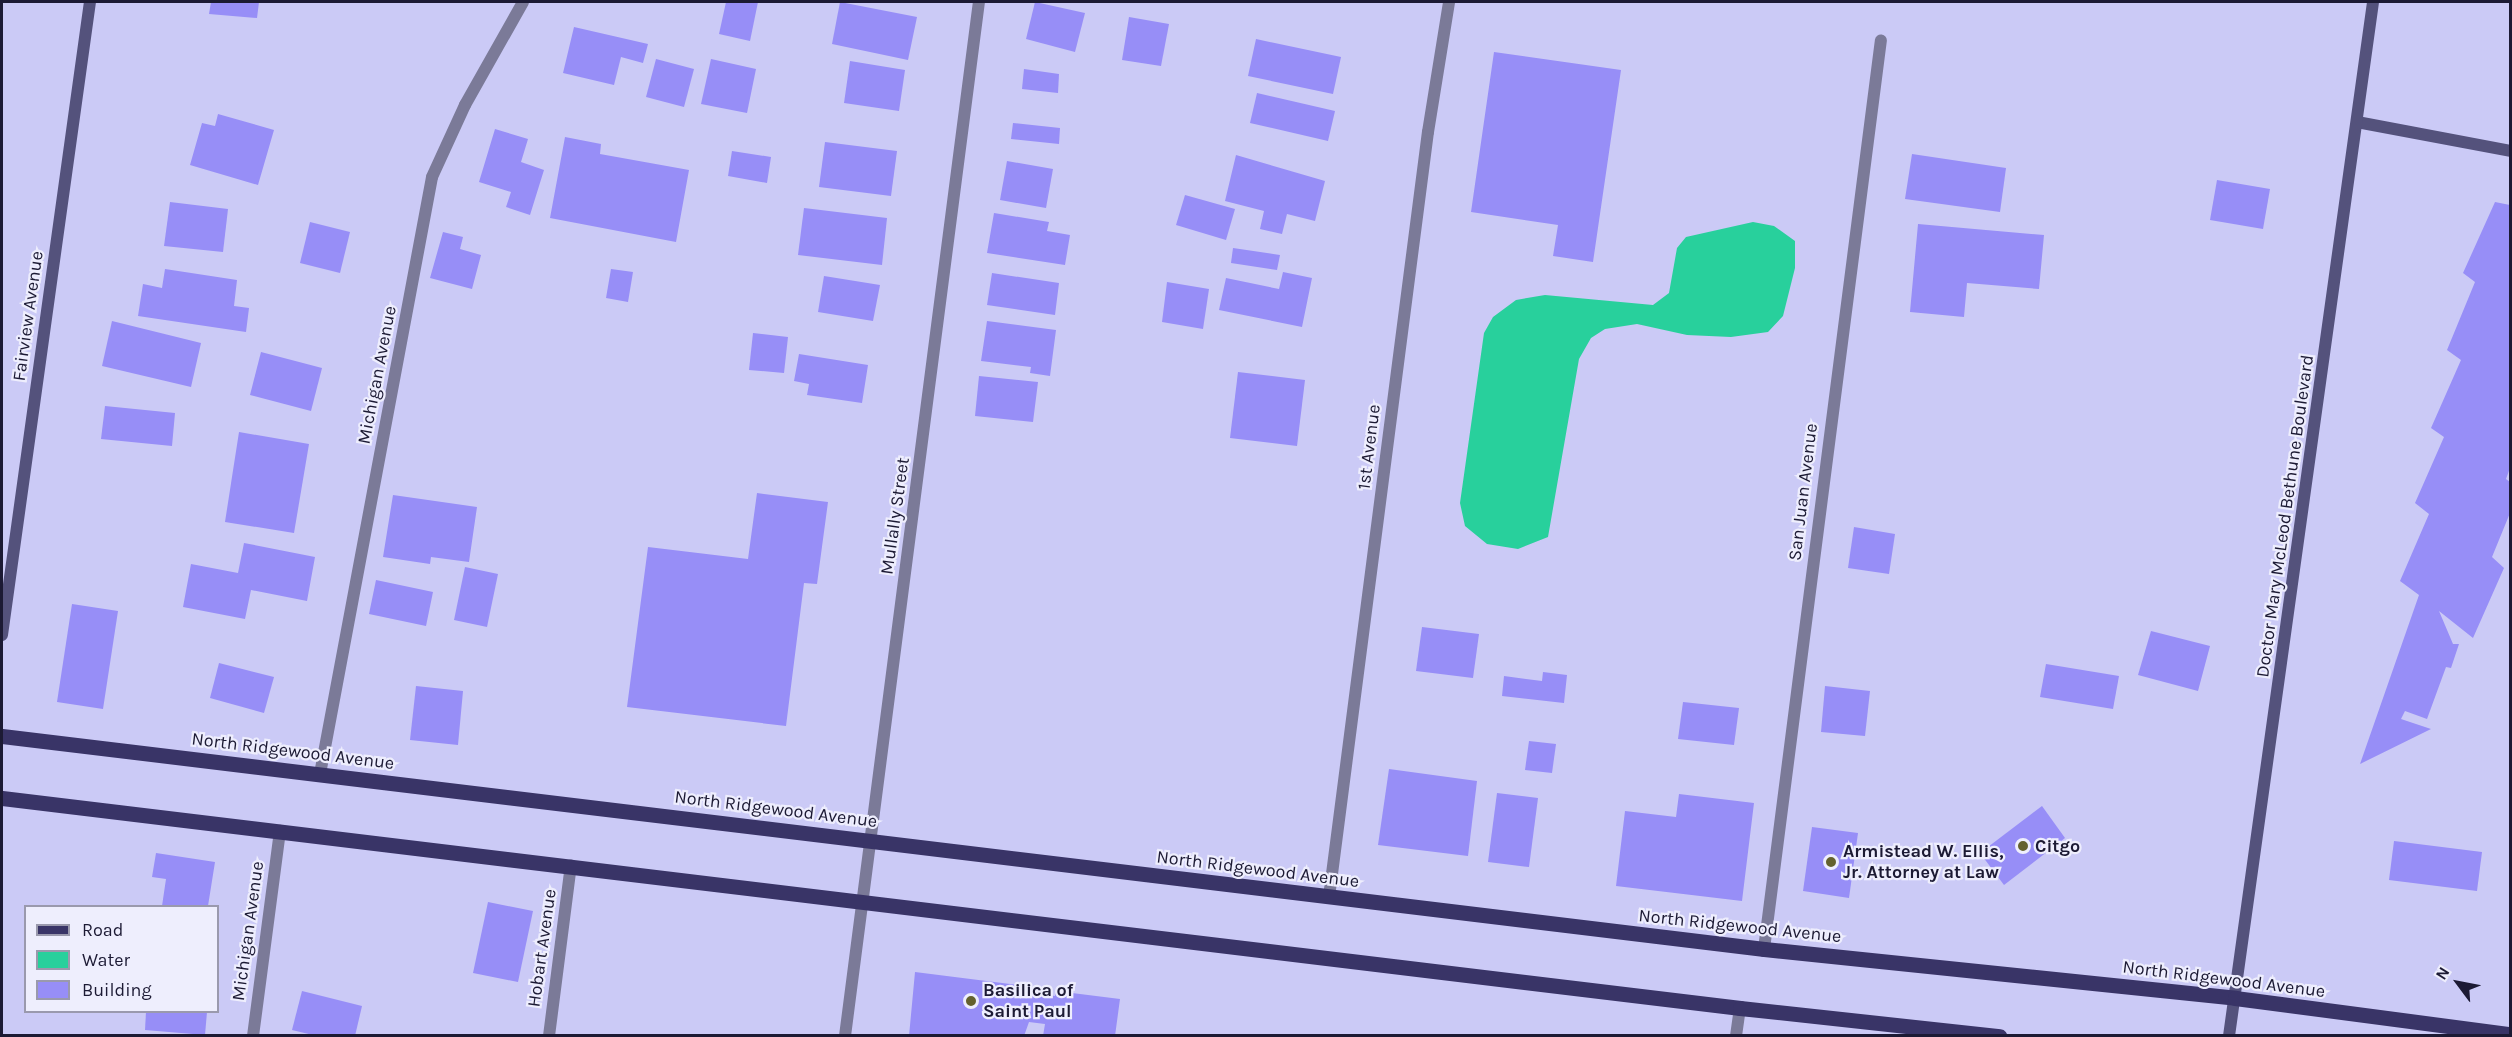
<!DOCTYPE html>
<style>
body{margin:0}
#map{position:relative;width:2512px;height:1037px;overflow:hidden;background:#cbcaf6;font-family:Karla,sans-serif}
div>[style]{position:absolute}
.water>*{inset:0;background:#28d09c}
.building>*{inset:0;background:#978ef7}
.street>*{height:12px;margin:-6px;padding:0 6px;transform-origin:6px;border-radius:6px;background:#7b7a98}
.secondary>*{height:12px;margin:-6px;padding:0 6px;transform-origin:6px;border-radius:6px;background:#54527c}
.primary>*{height:15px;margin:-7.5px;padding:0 7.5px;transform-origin:7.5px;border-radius:7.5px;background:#393467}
.dots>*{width:16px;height:16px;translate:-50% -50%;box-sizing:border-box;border:3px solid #eeeefd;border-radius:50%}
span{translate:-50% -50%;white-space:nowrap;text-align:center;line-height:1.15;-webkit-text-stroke:4.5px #eeeefd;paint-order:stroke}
.street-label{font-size:18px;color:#1c1a34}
.poi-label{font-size:18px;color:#1c1a34;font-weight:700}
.left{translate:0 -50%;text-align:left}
.frame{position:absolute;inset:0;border:3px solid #1c1a34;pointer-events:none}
.legend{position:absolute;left:24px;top:905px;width:195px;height:108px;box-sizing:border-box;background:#eeeefd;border:2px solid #9a99ad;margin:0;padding:8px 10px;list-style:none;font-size:18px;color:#1c1a34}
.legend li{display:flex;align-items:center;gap:12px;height:30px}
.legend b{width:30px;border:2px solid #9a99ad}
.north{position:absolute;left:2428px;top:953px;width:60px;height:60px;-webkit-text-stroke:4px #eeeefd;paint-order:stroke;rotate:302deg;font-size:16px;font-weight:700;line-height:24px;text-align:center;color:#1c1a34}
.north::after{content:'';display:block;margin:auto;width:21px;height:27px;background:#1c1a34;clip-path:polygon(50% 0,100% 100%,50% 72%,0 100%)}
</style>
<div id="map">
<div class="water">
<div style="clip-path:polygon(1753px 222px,1774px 226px,1795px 241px,1795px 268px,1783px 316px,1768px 332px,1731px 337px,1687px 335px,1637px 324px,1605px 329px,1591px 338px,1579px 359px,1548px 537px,1518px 549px,1487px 544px,1465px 526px,1460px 503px,1484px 333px,1493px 317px,1516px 300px,1545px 295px,1653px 305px,1669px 293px,1677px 248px,1686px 237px)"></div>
</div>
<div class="building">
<div style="clip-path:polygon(211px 2px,259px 2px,257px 18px,209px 14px)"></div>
<div style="clip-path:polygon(726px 2px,758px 2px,750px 41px,719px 34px)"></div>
<div style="clip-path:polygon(840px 2px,917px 17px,908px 60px,832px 44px)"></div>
<div style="clip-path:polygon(1035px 2px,1085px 13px,1075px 52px,1026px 39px)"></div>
<div style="clip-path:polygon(1129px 17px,1169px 24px,1161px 66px,1122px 60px)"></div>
<div style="clip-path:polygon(574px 27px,648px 44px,643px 63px,621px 57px,614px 85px,563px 73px)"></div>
<div style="clip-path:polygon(1256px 39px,1341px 57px,1333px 94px,1248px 76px)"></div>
<div style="clip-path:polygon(1494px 52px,1621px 70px,1593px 262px,1553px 256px,1558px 225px,1471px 212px)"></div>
<div style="clip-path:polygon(656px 59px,694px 69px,684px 107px,646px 97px)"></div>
<div style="clip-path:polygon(711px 59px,756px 69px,747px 113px,701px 104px)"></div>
<div style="clip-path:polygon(850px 61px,905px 70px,899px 111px,844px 103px)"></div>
<div style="clip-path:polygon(1024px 69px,1059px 74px,1058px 93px,1022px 89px)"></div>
<div style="clip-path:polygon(1257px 93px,1335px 111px,1328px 141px,1250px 123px)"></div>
<div style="clip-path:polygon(218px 114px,274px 130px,258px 185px,190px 165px,202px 123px,215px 126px)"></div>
<div style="clip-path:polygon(1013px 123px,1060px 128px,1059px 144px,1011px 139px)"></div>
<div style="clip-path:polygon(495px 129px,528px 139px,521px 162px,544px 170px,530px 215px,506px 207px,511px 192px,479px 182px)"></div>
<div style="clip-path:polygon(565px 137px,601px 144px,600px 154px,689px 170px,676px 242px,550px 218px)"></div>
<div style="clip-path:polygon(825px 142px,897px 151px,891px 196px,819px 187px)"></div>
<div style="clip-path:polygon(732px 151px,771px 157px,767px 183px,728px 176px)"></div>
<div style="clip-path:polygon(1912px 154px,2006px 168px,2000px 212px,1905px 199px)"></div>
<div style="clip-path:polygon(1236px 155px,1325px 181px,1315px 221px,1287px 214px,1282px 234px,1260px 229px,1264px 211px,1225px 201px)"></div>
<div style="clip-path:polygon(1007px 161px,1053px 169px,1046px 208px,1000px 200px)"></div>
<div style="clip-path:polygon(2217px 180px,2270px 189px,2263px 229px,2210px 220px)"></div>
<div style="clip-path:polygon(1185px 195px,1235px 209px,1226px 240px,1176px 225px)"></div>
<div style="clip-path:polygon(170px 202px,228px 209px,223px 252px,164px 246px)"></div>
<div style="clip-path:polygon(2495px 202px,2510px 205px,2510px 468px,2506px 479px,2510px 482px,2510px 513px,2492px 557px,2504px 568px,2473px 638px,2439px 611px,2453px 644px,2459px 644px,2451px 668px,2446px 667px,2427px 719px,2405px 711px,2401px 719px,2431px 729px,2360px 764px,2419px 595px,2400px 581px,2429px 514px,2415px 503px,2444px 437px,2431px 428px,2461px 360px,2447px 350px,2475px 282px,2463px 273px)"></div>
<div style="clip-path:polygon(804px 208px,887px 218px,882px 265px,798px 255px)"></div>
<div style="clip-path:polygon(994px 213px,1049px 222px,1047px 231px,1070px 235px,1065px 265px,987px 253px)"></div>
<div style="clip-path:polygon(310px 222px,350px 232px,340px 273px,300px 263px)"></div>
<div style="clip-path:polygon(1918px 224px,2044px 235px,2039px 289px,1967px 283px,1964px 317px,1910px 312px)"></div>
<div style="clip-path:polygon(443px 232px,463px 237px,460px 249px,481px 255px,472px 289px,430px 278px)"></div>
<div style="clip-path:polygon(1233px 248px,1280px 255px,1277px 270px,1231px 263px)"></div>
<div style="clip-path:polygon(165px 269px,237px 280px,234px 306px,249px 308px,246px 332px,138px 316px,143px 284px,162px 288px)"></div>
<div style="clip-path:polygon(611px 269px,633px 272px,628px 302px,606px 298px)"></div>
<div style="clip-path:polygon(1283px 272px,1312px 278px,1302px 327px,1219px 310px,1226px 278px,1279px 289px)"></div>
<div style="clip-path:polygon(992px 273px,1059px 283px,1055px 315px,987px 305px)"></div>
<div style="clip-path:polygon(824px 276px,880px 285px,873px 321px,818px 312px)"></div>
<div style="clip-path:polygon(1167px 282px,1209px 289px,1203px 329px,1162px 322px)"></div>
<div style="clip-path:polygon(112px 321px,201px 343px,191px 387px,102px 366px)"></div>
<div style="clip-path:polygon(987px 321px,1056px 330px,1050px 376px,1030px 373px,1031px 367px,981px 361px)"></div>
<div style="clip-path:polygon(753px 333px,788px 337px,784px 373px,749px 370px)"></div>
<div style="clip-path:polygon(261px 352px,322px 368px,311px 411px,250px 395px)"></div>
<div style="clip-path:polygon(799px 354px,868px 365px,862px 403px,807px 395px,809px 384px,794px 381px)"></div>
<div style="clip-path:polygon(1238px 372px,1305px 380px,1297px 446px,1230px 438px)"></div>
<div style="clip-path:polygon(979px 376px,1038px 382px,1033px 422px,975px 416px)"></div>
<div style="clip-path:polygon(105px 406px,175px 413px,172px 446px,101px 439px)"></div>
<div style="clip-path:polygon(239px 432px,309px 444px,294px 533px,225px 522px)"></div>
<div style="clip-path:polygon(757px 493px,828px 502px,817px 584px,804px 583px,786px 726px,627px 707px,648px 547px,748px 559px)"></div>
<div style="clip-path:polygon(393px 495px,477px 507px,469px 562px,431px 557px,430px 564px,383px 557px)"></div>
<div style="clip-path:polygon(1854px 527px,1895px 534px,1889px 574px,1848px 568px)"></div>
<div style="clip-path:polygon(244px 543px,315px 557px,307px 601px,251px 590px,245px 619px,183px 607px,191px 564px,238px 573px)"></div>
<div style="clip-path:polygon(465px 567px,498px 574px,487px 627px,454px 620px)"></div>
<div style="clip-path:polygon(376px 580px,433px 592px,426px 626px,369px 614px)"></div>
<div style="clip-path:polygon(72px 604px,118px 611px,103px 709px,57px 702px)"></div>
<div style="clip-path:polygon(1422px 627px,1479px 634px,1473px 678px,1416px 671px)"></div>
<div style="clip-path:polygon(2151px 631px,2210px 646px,2198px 691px,2138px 675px)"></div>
<div style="clip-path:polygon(219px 663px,274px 677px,264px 713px,210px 698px)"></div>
<div style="clip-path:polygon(2046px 664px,2119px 676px,2113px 709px,2040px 697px)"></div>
<div style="clip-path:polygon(1543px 672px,1567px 675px,1564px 703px,1502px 696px,1504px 676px,1542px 681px)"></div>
<div style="clip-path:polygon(416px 686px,463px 691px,458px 745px,410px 740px)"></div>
<div style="clip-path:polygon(1825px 686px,1870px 691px,1865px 736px,1821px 732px)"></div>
<div style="clip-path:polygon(1683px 702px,1739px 708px,1734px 745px,1678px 739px)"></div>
<div style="clip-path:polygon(1529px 741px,1556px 744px,1552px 773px,1525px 770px)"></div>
<div style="clip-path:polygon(1389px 769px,1477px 781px,1468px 856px,1378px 845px)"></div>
<div style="clip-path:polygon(1497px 793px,1538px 798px,1529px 867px,1488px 862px)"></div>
<div style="clip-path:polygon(1679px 794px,1754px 803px,1742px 901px,1616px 886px,1625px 811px,1676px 817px)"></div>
<div style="clip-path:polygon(2042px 806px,2065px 838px,2004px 885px,1980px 853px)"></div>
<div style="clip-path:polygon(1812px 827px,1858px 833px,1849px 898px,1803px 891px)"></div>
<div style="clip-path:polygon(2394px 841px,2482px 852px,2477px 891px,2389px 880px)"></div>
<div style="clip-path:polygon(156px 853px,215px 862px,208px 906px,162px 906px,166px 879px,152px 877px)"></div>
<div style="clip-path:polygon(488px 902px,533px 911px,518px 982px,473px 973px)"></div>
<div style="clip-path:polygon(915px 972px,1033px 987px,1033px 993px,1055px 996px,1056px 991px,1120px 999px,1115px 1036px,1043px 1036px,1045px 1024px,1029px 1022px,1024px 1036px,909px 1036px)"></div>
<div style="clip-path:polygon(302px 991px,362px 1006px,355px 1036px,317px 1036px,292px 1030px)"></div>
<div style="clip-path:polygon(146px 1012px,207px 1012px,205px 1035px,145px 1030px)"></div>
</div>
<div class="street">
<div style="left:320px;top:774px;width:607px;rotate:-79.37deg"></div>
<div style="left:432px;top:177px;width:79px;rotate:-65.4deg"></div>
<div style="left:465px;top:105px;width:118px;rotate:-60.6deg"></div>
<div style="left:1329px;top:897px;width:771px;rotate:-82.63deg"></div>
<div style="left:1428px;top:132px;width:132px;rotate:-80.8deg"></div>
<div style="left:1764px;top:949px;width:916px;rotate:-82.67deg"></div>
<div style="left:253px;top:1036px;width:207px;rotate:-82.5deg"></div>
<div style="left:549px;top:1036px;width:172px;rotate:-82.7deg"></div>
<div style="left:845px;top:1036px;width:1043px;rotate:-82.62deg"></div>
<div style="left:1736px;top:1036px;width:28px;rotate:-82deg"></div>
</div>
<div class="secondary">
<div style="left:2357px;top:122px;width:156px;rotate:10.7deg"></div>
<div style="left:2px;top:635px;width:639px;rotate:-82.09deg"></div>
<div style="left:2229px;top:1036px;width:1044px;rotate:-82.07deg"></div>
</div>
<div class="primary">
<div style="left:2px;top:736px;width:1775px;rotate:6.89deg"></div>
<div style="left:1764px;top:949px;width:474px;rotate:5.9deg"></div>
<div style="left:2235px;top:998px;width:277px;rotate:7.5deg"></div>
<div style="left:2px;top:798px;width:1751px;rotate:6.89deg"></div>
<div style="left:1740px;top:1008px;width:261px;rotate:6.2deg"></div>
</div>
<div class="dots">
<div style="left:2023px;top:846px;background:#64612e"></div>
<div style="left:1831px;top:862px;background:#64612e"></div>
<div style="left:971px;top:1001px;background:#64612e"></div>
</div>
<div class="street-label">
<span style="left:28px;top:316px;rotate:-82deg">Fairview Avenue</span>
<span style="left:377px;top:375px;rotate:-79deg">Michigan Avenue</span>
<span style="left:1369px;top:447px;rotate:-83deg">1st Avenue</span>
<span style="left:1803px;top:492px;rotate:-83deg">San Juan Avenue</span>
<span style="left:895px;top:516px;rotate:-82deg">Mullally Street</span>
<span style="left:2285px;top:516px;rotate:-82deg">Doctor Mary McLeod Bethune Boulevard</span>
<span style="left:293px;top:751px;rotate:7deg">North Ridgewood Avenue</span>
<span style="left:776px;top:809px;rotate:7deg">North Ridgewood Avenue</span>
<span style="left:1258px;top:869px;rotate:7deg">North Ridgewood Avenue</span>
<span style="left:1740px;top:926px;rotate:6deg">North Ridgewood Avenue</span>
<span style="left:248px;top:931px;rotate:-82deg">Michigan Avenue</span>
<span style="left:542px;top:948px;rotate:-82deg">Hobart Avenue</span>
<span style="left:2224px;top:979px;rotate:7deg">North Ridgewood Avenue</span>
</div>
<div class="poi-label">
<span class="left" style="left:2035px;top:846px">Citgo</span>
<span class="left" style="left:1843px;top:862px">Armistead W. Ellis,<br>Jr. Attorney at Law</span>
<span class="left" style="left:983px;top:1001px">Basilica of<br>Saint Paul</span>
</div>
<div class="frame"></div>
<ul class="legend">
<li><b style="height:8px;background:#393467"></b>Road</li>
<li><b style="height:16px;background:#28d09c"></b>Water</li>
<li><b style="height:16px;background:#978ef7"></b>Building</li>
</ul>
<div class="north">N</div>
</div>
